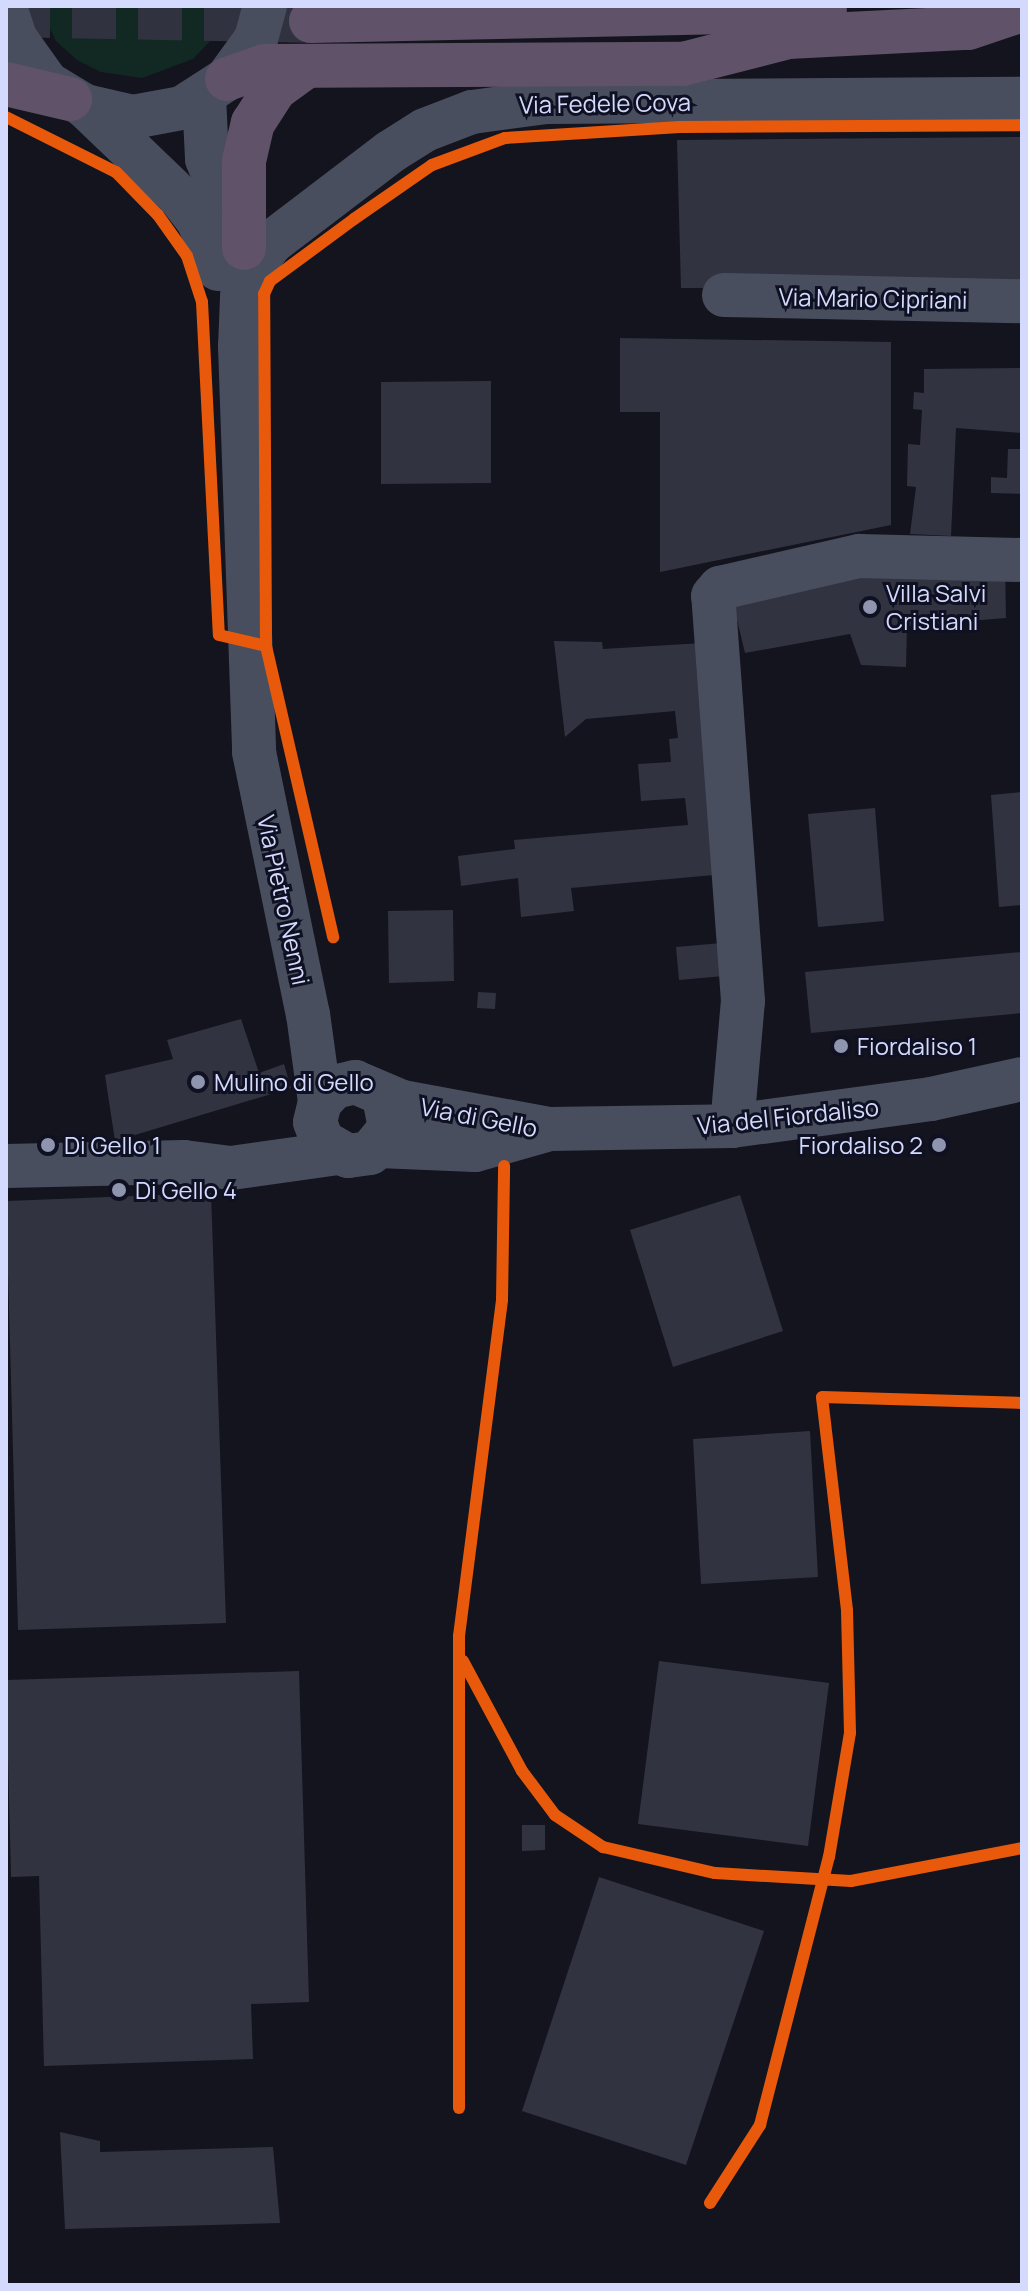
<!DOCTYPE html>
<style>
body{margin:0}
#map{position:relative;width:1028px;height:2291px;overflow:hidden;background:#14141e;font-family:Manrope,sans-serif}
div>[style]{position:absolute}
.green>*{inset:0;background:#122923}
.building>*{inset:0;background:#323340}
.highway-tunnel>*{height:44px;margin-top:-22px;transform-origin:0;background:repeating-linear-gradient(90deg,#31323f 0 44px,transparent 0 66px)}
.minor>*{height:44px;margin:-22px;padding:0 22px;transform-origin:22px;border-radius:22px;background:#494e5e}
.highway>*{height:44px;margin:-22px;padding:0 22px;transform-origin:22px;border-radius:22px;background:#605269}
.cycleway>*{height:12px;margin:-6px;padding:0 6px;transform-origin:6px;border-radius:6px;background:#e8590c}
.dots>*{width:22px;height:22px;translate:-50% -50%;box-sizing:border-box;border:4px solid #0f1123;border-radius:50%}
span{translate:-50% -50%;white-space:nowrap;text-align:center;line-height:1.15;-webkit-text-stroke:6px #0f1123;paint-order:stroke}
.street-label{font-size:24px;color:#d3dafd}
.poi-label{font-size:24px;color:#d3dafd}
.left{translate:0 -50%;text-align:left}
.right{translate:-100% -50%;text-align:right}
.frame{position:absolute;inset:0;border:8px solid #d3dafd;pointer-events:none}
</style>
<div id="map">
<div class="green">
<div style="clip-path:polygon(39px 6px,229px 6px,212px 39px,193px 59px,142px 78px,101px 72px,77px 60px,56px 41px)"></div>
</div>
<div class="building">
<div style="clip-path:polygon(1022px 137px,1022px 287px,681px 288px,677px 140px)"></div>
<div style="clip-path:polygon(620px 338px,891px 342px,891px 525px,660px 572px,660px 412px,620px 412px)"></div>
<div style="clip-path:polygon(1022px 368px,1022px 433px,956px 428px,951px 536px,910px 534px,916px 487px,907px 486px,908px 444px,920px 445px,922px 410px,913px 409px,914px 392px,924px 393px,924px 369px)"></div>
<div style="clip-path:polygon(491px 381px,491px 483px,381px 484px,381px 382px)"></div>
<div style="clip-path:polygon(1008px 449px,1022px 449px,1022px 494px,991px 493px,991px 477px,1007px 478px)"></div>
<div style="clip-path:polygon(867px 561px,1005px 564px,1006px 618px,907px 626px,906px 667px,861px 665px,850px 634px,745px 653px,731px 595px)"></div>
<div style="clip-path:polygon(554px 641px,602px 642px,603px 649px,703px 643px,725px 874px,571px 888px,574px 911px,521px 917px,518px 878px,461px 886px,458px 856px,515px 849px,514px 840px,688px 825px,685px 798px,641px 801px,638px 764px,671px 762px,669px 739px,678px 738px,675px 711px,586px 719px,565px 737px)"></div>
<div style="clip-path:polygon(1022px 792px,1022px 905px,999px 907px,991px 795px)"></div>
<div style="clip-path:polygon(875px 808px,884px 921px,818px 927px,808px 814px)"></div>
<div style="clip-path:polygon(453px 910px,454px 981px,389px 983px,388px 911px)"></div>
<div style="clip-path:polygon(722px 943px,724px 976px,679px 980px,676px 947px)"></div>
<div style="clip-path:polygon(1022px 952px,1022px 1013px,811px 1033px,805px 972px)"></div>
<div style="clip-path:polygon(478px 992px,496px 993px,495px 1009px,477px 1008px)"></div>
<div style="clip-path:polygon(241px 1019px,259px 1073px,284px 1064px,291px 1088px,115px 1141px,105px 1075px,173px 1059px,167px 1040px)"></div>
<div style="clip-path:polygon(211px 1193px,226px 1623px,18px 1630px,6px 1201px)"></div>
<div style="clip-path:polygon(740px 1195px,783px 1331px,673px 1367px,630px 1230px)"></div>
<div style="clip-path:polygon(810px 1431px,818px 1577px,701px 1584px,693px 1439px)"></div>
<div style="clip-path:polygon(659px 1661px,829px 1683px,808px 1846px,638px 1824px)"></div>
<div style="clip-path:polygon(299px 1671px,309px 2002px,251px 2004px,253px 2059px,44px 2066px,39px 1876px,11px 1877px,6px 1680px)"></div>
<div style="clip-path:polygon(522px 1825px,545px 1825px,545px 1850px,522px 1851px)"></div>
<div style="clip-path:polygon(599px 1877px,764px 1931px,686px 2165px,522px 2111px)"></div>
<div style="clip-path:polygon(60px 2132px,100px 2141px,100px 2152px,273px 2147px,280px 2223px,65px 2229px)"></div>
</div>
<div class="highway-tunnel">
<div style="left:6px;top:15px;width:305px;rotate:1.1deg"></div>
</div>
<div class="minor">
<div style="left:6px;top:10px;width:29px;rotate:72deg"></div>
<div style="left:15px;top:38px;width:55px;rotate:54.6deg"></div>
<div style="left:47px;top:83px;width:44px;rotate:31.2deg"></div>
<div style="left:85px;top:106px;width:49px;rotate:12.9deg"></div>
<div style="left:133px;top:117px;width:50px;rotate:-10.4deg"></div>
<div style="left:182px;top:108px;width:54px;rotate:-32.8deg"></div>
<div style="left:227px;top:79px;width:49px;rotate:-54.1deg"></div>
<div style="left:256px;top:39px;width:34px;rotate:-75deg"></div>
<div style="left:204px;top:97px;width:62px;rotate:87.2deg"></div>
<div style="left:207px;top:159px;width:96px;rotate:67.4deg"></div>
<div style="left:244px;top:248px;width:98px;rotate:92.3deg"></div>
<div style="left:240px;top:346px;width:406px;rotate:88deg"></div>
<div style="left:254px;top:752px;width:268px;rotate:78.4deg"></div>
<div style="left:308px;top:1014px;width:89px;rotate:82.2deg"></div>
<div style="left:85px;top:106px;width:130px;rotate:43.8deg"></div>
<div style="left:179px;top:196px;width:31px;rotate:52deg"></div>
<div style="left:198px;top:220px;width:53px;rotate:67.8deg"></div>
<div style="left:245px;top:275px;width:43px;rotate:-50.7deg"></div>
<div style="left:272px;top:242px;width:148px;rotate:-37.3deg"></div>
<div style="left:390px;top:152px;width:41px;rotate:-32.2deg"></div>
<div style="left:425px;top:130px;width:50px;rotate:-21deg"></div>
<div style="left:472px;top:112px;width:75px;rotate:-7.7deg"></div>
<div style="left:546px;top:102px;width:476px;rotate:-0.4deg"></div>
<div style="left:724px;top:295px;width:298px;rotate:1.2deg"></div>
<div style="left:384px;top:1097px;width:32px;rotate:79deg"></div>
<div style="left:390px;top:1128px;width:32px;rotate:129deg"></div>
<div style="left:370px;top:1153px;width:22px;rotate:172deg"></div>
<div style="left:348px;top:1156px;width:30px;rotate:-150deg"></div>
<div style="left:322px;top:1141px;width:20px;rotate:-110deg"></div>
<div style="left:315px;top:1122px;width:21px;rotate:-76deg"></div>
<div style="left:320px;top:1102px;width:21px;rotate:-47deg"></div>
<div style="left:334px;top:1087px;width:22px;rotate:-13deg"></div>
<div style="left:355px;top:1082px;width:51px;rotate:23.1deg"></div>
<div style="left:402px;top:1102px;width:149px;rotate:10.4deg"></div>
<div style="left:549px;top:1129px;width:183px;rotate:-0.9deg"></div>
<div style="left:732px;top:1126px;width:201px;rotate:-7.7deg"></div>
<div style="left:931px;top:1099px;width:93px;rotate:-12.4deg"></div>
<div style="left:732px;top:1126px;width:125px;rotate:-85deg"></div>
<div style="left:743px;top:1001px;width:406px;rotate:-94.2deg"></div>
<div style="left:713px;top:596px;width:11px;rotate:-49deg"></div>
<div style="left:720px;top:588px;width:143px;rotate:-13deg"></div>
<div style="left:859px;top:556px;width:163px;rotate:1.4deg"></div>
<div style="left:379px;top:1146px;width:96px;rotate:2.4deg"></div>
<div style="left:475px;top:1150px;width:71px;rotate:-15.6deg"></div>
<div style="left:6px;top:1166px;width:178px;rotate:-1.3deg"></div>
<div style="left:184px;top:1162px;width:47px;rotate:7.3deg"></div>
<div style="left:231px;top:1168px;width:108px;rotate:-8deg"></div>
</div>
<div class="highway">
<div style="left:311px;top:21px;width:514px;rotate:-1.23deg"></div>
<div style="left:227px;top:79px;width:39px;rotate:-19deg"></div>
<div style="left:264px;top:66px;width:419px;rotate:-0.3deg"></div>
<div style="left:683px;top:64px;width:108px;rotate:-14.4deg"></div>
<div style="left:788px;top:37px;width:180px;rotate:-2.9deg"></div>
<div style="left:968px;top:28px;width:57px;rotate:-18.4deg"></div>
<div style="left:6px;top:84px;width:66px;rotate:13.2deg"></div>
<div style="left:244px;top:248px;width:87px;rotate:-90deg"></div>
<div style="left:244px;top:161px;width:39px;rotate:-77deg"></div>
<div style="left:253px;top:123px;width:40px;rotate:-57.1deg"></div>
<div style="left:275px;top:89px;width:37px;rotate:-36deg"></div>
</div>
<div class="cycleway">
<div style="left:6px;top:117px;width:123px;rotate:26.6deg"></div>
<div style="left:116px;top:172px;width:60px;rotate:45.7deg"></div>
<div style="left:158px;top:215px;width:50px;rotate:54.7deg"></div>
<div style="left:187px;top:256px;width:48px;rotate:71.9deg"></div>
<div style="left:202px;top:302px;width:333px;rotate:87.1deg"></div>
<div style="left:219px;top:635px;width:48px;rotate:13.2deg"></div>
<div style="left:266px;top:646px;width:299px;rotate:77deg"></div>
<div style="left:266px;top:646px;width:352px;rotate:-90.3deg"></div>
<div style="left:264px;top:294px;width:14px;rotate:-65deg"></div>
<div style="left:270px;top:281px;width:104px;rotate:-36.4deg"></div>
<div style="left:354px;top:219px;width:95px;rotate:-34.7deg"></div>
<div style="left:432px;top:165px;width:78px;rotate:-20.3deg"></div>
<div style="left:505px;top:138px;width:175px;rotate:-3.6deg"></div>
<div style="left:680px;top:127px;width:342px;rotate:-0.3deg"></div>
<div style="left:463px;top:1661px;width:125px;rotate:61.8deg"></div>
<div style="left:522px;top:1771px;width:55px;rotate:53.1deg"></div>
<div style="left:555px;top:1815px;width:58px;rotate:33.7deg"></div>
<div style="left:603px;top:1847px;width:115px;rotate:13.1deg"></div>
<div style="left:715px;top:1873px;width:136px;rotate:3.4deg"></div>
<div style="left:851px;top:1881px;width:174px;rotate:-10.9deg"></div>
<div style="left:459px;top:2108px;width:472px;rotate:-90deg"></div>
<div style="left:459px;top:1636px;width:339px;rotate:-82.7deg"></div>
<div style="left:502px;top:1300px;width:134px;rotate:-89.1deg"></div>
<div style="left:710px;top:2203px;width:93px;rotate:-57.3deg"></div>
<div style="left:760px;top:2125px;width:277px;rotate:-75.6deg"></div>
<div style="left:829px;top:1857px;width:126px;rotate:-80.4deg"></div>
<div style="left:850px;top:1733px;width:123px;rotate:-91.4deg"></div>
<div style="left:847px;top:1610px;width:214px;rotate:-96.7deg"></div>
<div style="left:822px;top:1397px;width:200px;rotate:1.7deg"></div>
</div>
<div class="dots">
<div style="left:870px;top:607px;background:#9095af"></div>
<div style="left:841px;top:1046px;background:#9095af"></div>
<div style="left:198px;top:1082px;background:#9095af"></div>
<div style="left:48px;top:1145px;background:#9095af"></div>
<div style="left:939px;top:1145px;background:#9095af"></div>
<div style="left:119px;top:1190px;background:#9095af"></div>
</div>
<div class="street-label">
<span style="left:605px;top:103px;rotate:-1deg">Via Fedele Cova</span>
<span style="left:873px;top:298px;rotate:1deg">Via Mario Cipriani</span>
<span style="left:284px;top:900px;rotate:78deg">Via Pietro Nenni</span>
<span style="left:788px;top:1116px;rotate:-6deg">Via del Fiordaliso</span>
<span style="left:479px;top:1117px;rotate:11deg">Via di Gello</span>
</div>
<div class="poi-label">
<span class="left" style="left:886px;top:607px">Villa Salvi<br>Cristiani</span>
<span class="left" style="left:857px;top:1046px">Fiordaliso 1</span>
<span class="left" style="left:214px;top:1082px">Mulino di Gello</span>
<span class="left" style="left:64px;top:1145px">Di Gello 1</span>
<span class="right" style="left:923px;top:1145px">Fiordaliso 2</span>
<span class="left" style="left:135px;top:1190px">Di Gello 4</span>
</div>
<div class="frame"></div>
</div>
